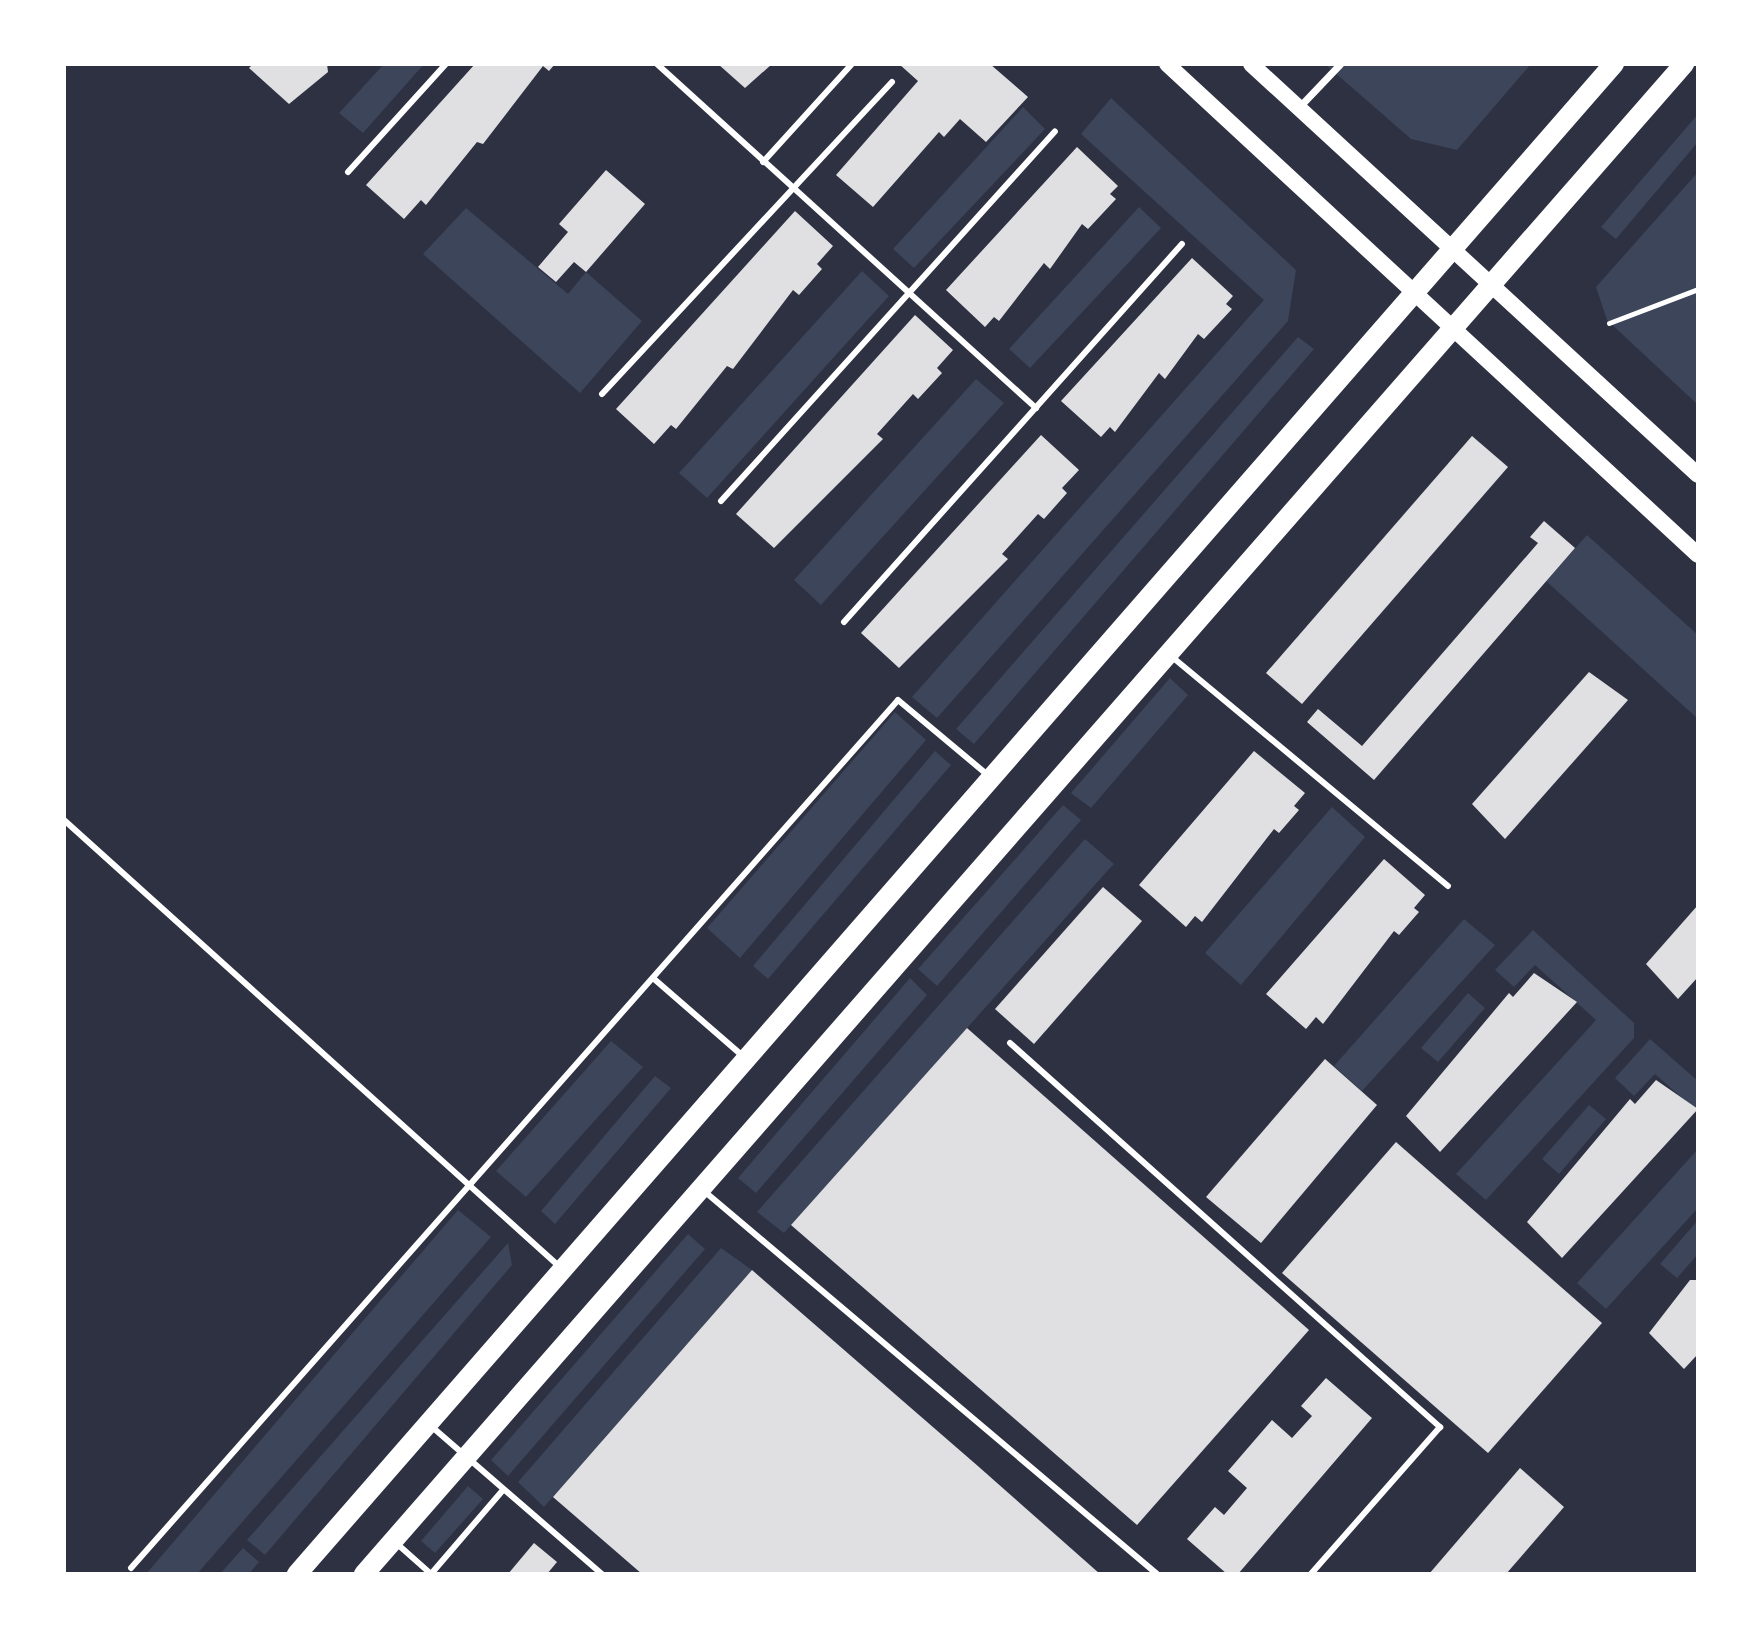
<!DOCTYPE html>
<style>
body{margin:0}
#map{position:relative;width:1762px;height:1638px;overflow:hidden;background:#2d3142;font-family:"PT Sans Narrow",sans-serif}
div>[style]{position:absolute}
.green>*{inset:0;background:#3c4559}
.building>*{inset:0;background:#e0e0e3}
.path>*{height:5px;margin:-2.5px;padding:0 2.5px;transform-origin:2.5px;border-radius:2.5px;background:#fff}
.service>*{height:6px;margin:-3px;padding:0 3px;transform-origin:3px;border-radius:3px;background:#fff}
.pedestrian>*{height:7px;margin:-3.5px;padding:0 3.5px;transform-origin:3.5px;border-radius:3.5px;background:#fff}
.secondary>*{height:16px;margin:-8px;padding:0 8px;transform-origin:8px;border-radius:8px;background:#fff}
.primary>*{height:20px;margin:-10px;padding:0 10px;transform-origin:10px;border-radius:10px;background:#fff}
span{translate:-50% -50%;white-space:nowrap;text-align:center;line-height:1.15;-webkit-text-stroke:6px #fff;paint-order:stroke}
.frame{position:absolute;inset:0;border:66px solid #fff;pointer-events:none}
</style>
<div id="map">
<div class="green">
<div style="clip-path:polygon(384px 64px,424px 64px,363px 133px,339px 113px)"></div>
<div style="clip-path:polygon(1325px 64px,1531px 64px,1457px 150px,1411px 139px)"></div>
<div style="clip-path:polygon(1111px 98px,1296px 270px,1288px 321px,937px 718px,912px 697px,1264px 300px,1081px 134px)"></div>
<div style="clip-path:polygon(1023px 107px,1045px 129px,914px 268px,893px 249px)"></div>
<div style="clip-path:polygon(1698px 114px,1698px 142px,1616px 239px,1601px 227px)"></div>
<div style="clip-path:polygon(1698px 172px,1698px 405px,1607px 320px,1596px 287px)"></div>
<div style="clip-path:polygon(1139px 207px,1161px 228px,1030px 368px,1009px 349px)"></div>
<div style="clip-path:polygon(466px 208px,568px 294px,586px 272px,642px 321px,580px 393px,423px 254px)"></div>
<div style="clip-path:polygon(862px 271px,889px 296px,707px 498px,679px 473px)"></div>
<div style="clip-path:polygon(1298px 337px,1314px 349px,974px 744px,956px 729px)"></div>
<div style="clip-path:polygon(976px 379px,1004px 403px,821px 605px,794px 580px)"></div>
<div style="clip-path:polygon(1587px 535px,1698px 635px,1698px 719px,1546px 581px)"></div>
<div style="clip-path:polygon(1170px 678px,1188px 695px,1091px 808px,1071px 793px)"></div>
<div style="clip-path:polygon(895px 712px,926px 740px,740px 958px,707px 928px)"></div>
<div style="clip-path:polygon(935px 751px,951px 765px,768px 979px,753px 966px)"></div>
<div style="clip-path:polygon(1063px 805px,1081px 820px,937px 986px,918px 969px)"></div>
<div style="clip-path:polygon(1332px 807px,1365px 837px,1241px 985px,1205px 953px)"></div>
<div style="clip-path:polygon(1085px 839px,1114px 864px,1109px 869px,784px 1233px,757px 1212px)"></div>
<div style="clip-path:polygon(1464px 919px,1495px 945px,1362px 1091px,1334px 1066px)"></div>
<div style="clip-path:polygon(1533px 930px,1634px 1023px,1634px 1038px,1486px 1200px,1456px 1174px,1596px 1020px,1535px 965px,1514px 987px,1495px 970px)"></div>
<div style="clip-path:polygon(910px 978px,927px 995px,756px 1193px,738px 1178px)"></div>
<div style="clip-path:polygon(1468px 993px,1485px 1008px,1438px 1062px,1421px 1048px)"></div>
<div style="clip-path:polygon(1650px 1039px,1698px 1081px,1698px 1112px,1655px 1074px,1634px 1096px,1615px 1078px)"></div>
<div style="clip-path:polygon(611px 1041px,643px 1067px,526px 1197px,496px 1171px)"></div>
<div style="clip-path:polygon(655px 1076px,671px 1088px,555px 1224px,541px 1211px)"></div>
<div style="clip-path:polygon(1589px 1105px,1606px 1119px,1559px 1174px,1542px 1159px)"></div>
<div style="clip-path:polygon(1698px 1149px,1698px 1208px,1606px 1309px,1577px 1283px)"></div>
<div style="clip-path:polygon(458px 1210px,491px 1237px,197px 1574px,146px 1574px)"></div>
<div style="clip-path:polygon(1698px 1220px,1698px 1254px,1677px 1278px,1660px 1264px)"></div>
<div style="clip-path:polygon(688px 1234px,705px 1249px,508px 1476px,491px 1460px)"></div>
<div style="clip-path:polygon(508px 1243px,512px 1265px,265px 1555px,247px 1540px)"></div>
<div style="clip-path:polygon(721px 1248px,752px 1270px,544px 1507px,518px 1482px)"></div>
<div style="clip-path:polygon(468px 1486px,483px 1499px,435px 1553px,421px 1541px)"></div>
<div style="clip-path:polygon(243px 1548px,259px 1562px,249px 1574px,220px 1574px)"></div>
</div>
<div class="building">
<div style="clip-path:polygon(253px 64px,327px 64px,328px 72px,289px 104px,249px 68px)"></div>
<div style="clip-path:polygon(475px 64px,555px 64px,549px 71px,543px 66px,483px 144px,477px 142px,426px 205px,421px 200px,404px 219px,366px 185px)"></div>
<div style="clip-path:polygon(718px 64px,772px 64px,745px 88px)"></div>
<div style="clip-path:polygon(899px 64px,990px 64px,1028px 97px,986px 142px,960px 119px,944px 137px,939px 132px,873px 207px,836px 175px,918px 81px)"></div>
<div style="clip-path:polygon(1077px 147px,1118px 186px,1110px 194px,1116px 199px,1088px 229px,1082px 224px,1050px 269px,1044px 263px,999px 321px,994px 317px,985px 327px,946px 290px)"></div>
<div style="clip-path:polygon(606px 170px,645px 204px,586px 272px,574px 262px,556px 282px,538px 267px,568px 232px,559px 224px)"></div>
<div style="clip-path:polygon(795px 211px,833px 246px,817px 264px,822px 269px,799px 295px,793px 290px,733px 369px,727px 366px,676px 429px,671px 425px,654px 444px,616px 409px)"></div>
<div style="clip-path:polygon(1192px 258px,1233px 296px,1226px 304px,1232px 309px,1204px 339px,1198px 334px,1165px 379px,1159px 373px,1115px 432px,1110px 427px,1101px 437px,1061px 401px)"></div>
<div style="clip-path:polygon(915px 315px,953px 350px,937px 368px,942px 373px,918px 399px,913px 394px,877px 434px,883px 439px,774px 548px,736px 514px)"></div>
<div style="clip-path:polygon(1041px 435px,1079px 470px,1062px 488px,1067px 493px,1044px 519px,1038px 514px,1002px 554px,1008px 559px,899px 668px,861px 633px)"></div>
<div style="clip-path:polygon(1472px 436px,1508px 467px,1302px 704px,1266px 673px)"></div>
<div style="clip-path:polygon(1544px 521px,1575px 548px,1374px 780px,1307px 722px,1318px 709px,1362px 746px,1538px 543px,1530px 537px)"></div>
<div style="clip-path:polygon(1589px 672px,1628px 700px,1505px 839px,1472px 804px)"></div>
<div style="clip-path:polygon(1254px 751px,1305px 793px,1294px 806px,1299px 810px,1279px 833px,1274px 829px,1202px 922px,1195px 916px,1186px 927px,1139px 885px)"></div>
<div style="clip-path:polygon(1384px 859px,1425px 895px,1414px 908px,1419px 912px,1399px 935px,1394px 931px,1323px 1024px,1316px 1017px,1306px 1029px,1266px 994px)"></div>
<div style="clip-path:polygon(1103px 887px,1142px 921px,1034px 1044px,995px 1009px)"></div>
<div style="clip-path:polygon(1698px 905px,1698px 977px,1678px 999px,1646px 964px)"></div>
<div style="clip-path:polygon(1534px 973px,1577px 1002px,1440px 1152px,1406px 1116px,1509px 993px,1513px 997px)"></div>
<div style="clip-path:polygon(967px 1028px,1309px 1330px,1137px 1525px,791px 1225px)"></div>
<div style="clip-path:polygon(1325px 1059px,1377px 1105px,1261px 1243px,1206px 1197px)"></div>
<div style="clip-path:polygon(1656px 1080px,1698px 1109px,1562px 1258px,1527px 1222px,1630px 1099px,1635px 1104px)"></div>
<div style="clip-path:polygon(1396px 1142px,1602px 1323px,1488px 1453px,1282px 1273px)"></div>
<div style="clip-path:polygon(752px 1270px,979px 1467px,1100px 1574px,642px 1574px,553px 1497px)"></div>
<div style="clip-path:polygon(1690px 1280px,1698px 1280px,1698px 1354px,1684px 1369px,1649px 1333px)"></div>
<div style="clip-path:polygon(1326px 1378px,1372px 1418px,1238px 1574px,1227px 1574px,1187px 1539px,1215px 1507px,1224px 1515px,1247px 1488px,1228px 1471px,1272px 1420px,1292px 1438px,1312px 1416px,1301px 1406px)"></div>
<div style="clip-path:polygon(1520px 1468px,1564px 1507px,1506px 1574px,1429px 1574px)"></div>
<div style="clip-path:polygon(534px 1543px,557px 1562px,547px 1574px,508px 1574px)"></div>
</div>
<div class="path">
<div style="left:1609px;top:323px;width:95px;rotate:-20.9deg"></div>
</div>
<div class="service">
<div style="left:657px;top:64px;width:512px;rotate:42.23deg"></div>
<div style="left:763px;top:162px;width:132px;rotate:-47.8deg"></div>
<div style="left:348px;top:172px;width:146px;rotate:-47.8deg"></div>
<div style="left:602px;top:394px;width:426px;rotate:-47.1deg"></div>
<div style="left:721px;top:501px;width:498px;rotate:-47.9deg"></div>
<div style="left:844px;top:622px;width:507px;rotate:-48.2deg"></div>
<div style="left:1171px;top:656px;width:360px;rotate:39.7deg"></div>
<div style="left:64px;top:820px;width:668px;rotate:42.03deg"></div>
<div style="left:653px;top:978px;width:121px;rotate:41deg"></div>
<div style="left:1010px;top:1043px;width:577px;rotate:41.77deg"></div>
<div style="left:1440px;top:1427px;width:196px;rotate:131.3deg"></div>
<div style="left:704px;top:1191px;width:593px;rotate:40.21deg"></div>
<div style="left:431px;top:1426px;width:226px;rotate:40.9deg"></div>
<div style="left:395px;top:1542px;width:48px;rotate:41.6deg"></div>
<div style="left:131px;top:1568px;width:1158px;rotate:-48.53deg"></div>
<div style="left:898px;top:700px;width:119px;rotate:39.9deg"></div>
<div style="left:431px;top:1574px;width:111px;rotate:-49.4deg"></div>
</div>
<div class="pedestrian">
<div style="left:1300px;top:106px;width:58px;rotate:-46.4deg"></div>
</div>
<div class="secondary">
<div style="left:1167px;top:64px;width:723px;rotate:42.76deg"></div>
<div style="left:1251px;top:64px;width:607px;rotate:42.6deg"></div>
</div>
<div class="primary">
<div style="left:297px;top:1574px;width:2004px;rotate:-48.91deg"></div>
<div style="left:364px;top:1574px;width:2006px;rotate:-48.84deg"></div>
</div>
<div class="frame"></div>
</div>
